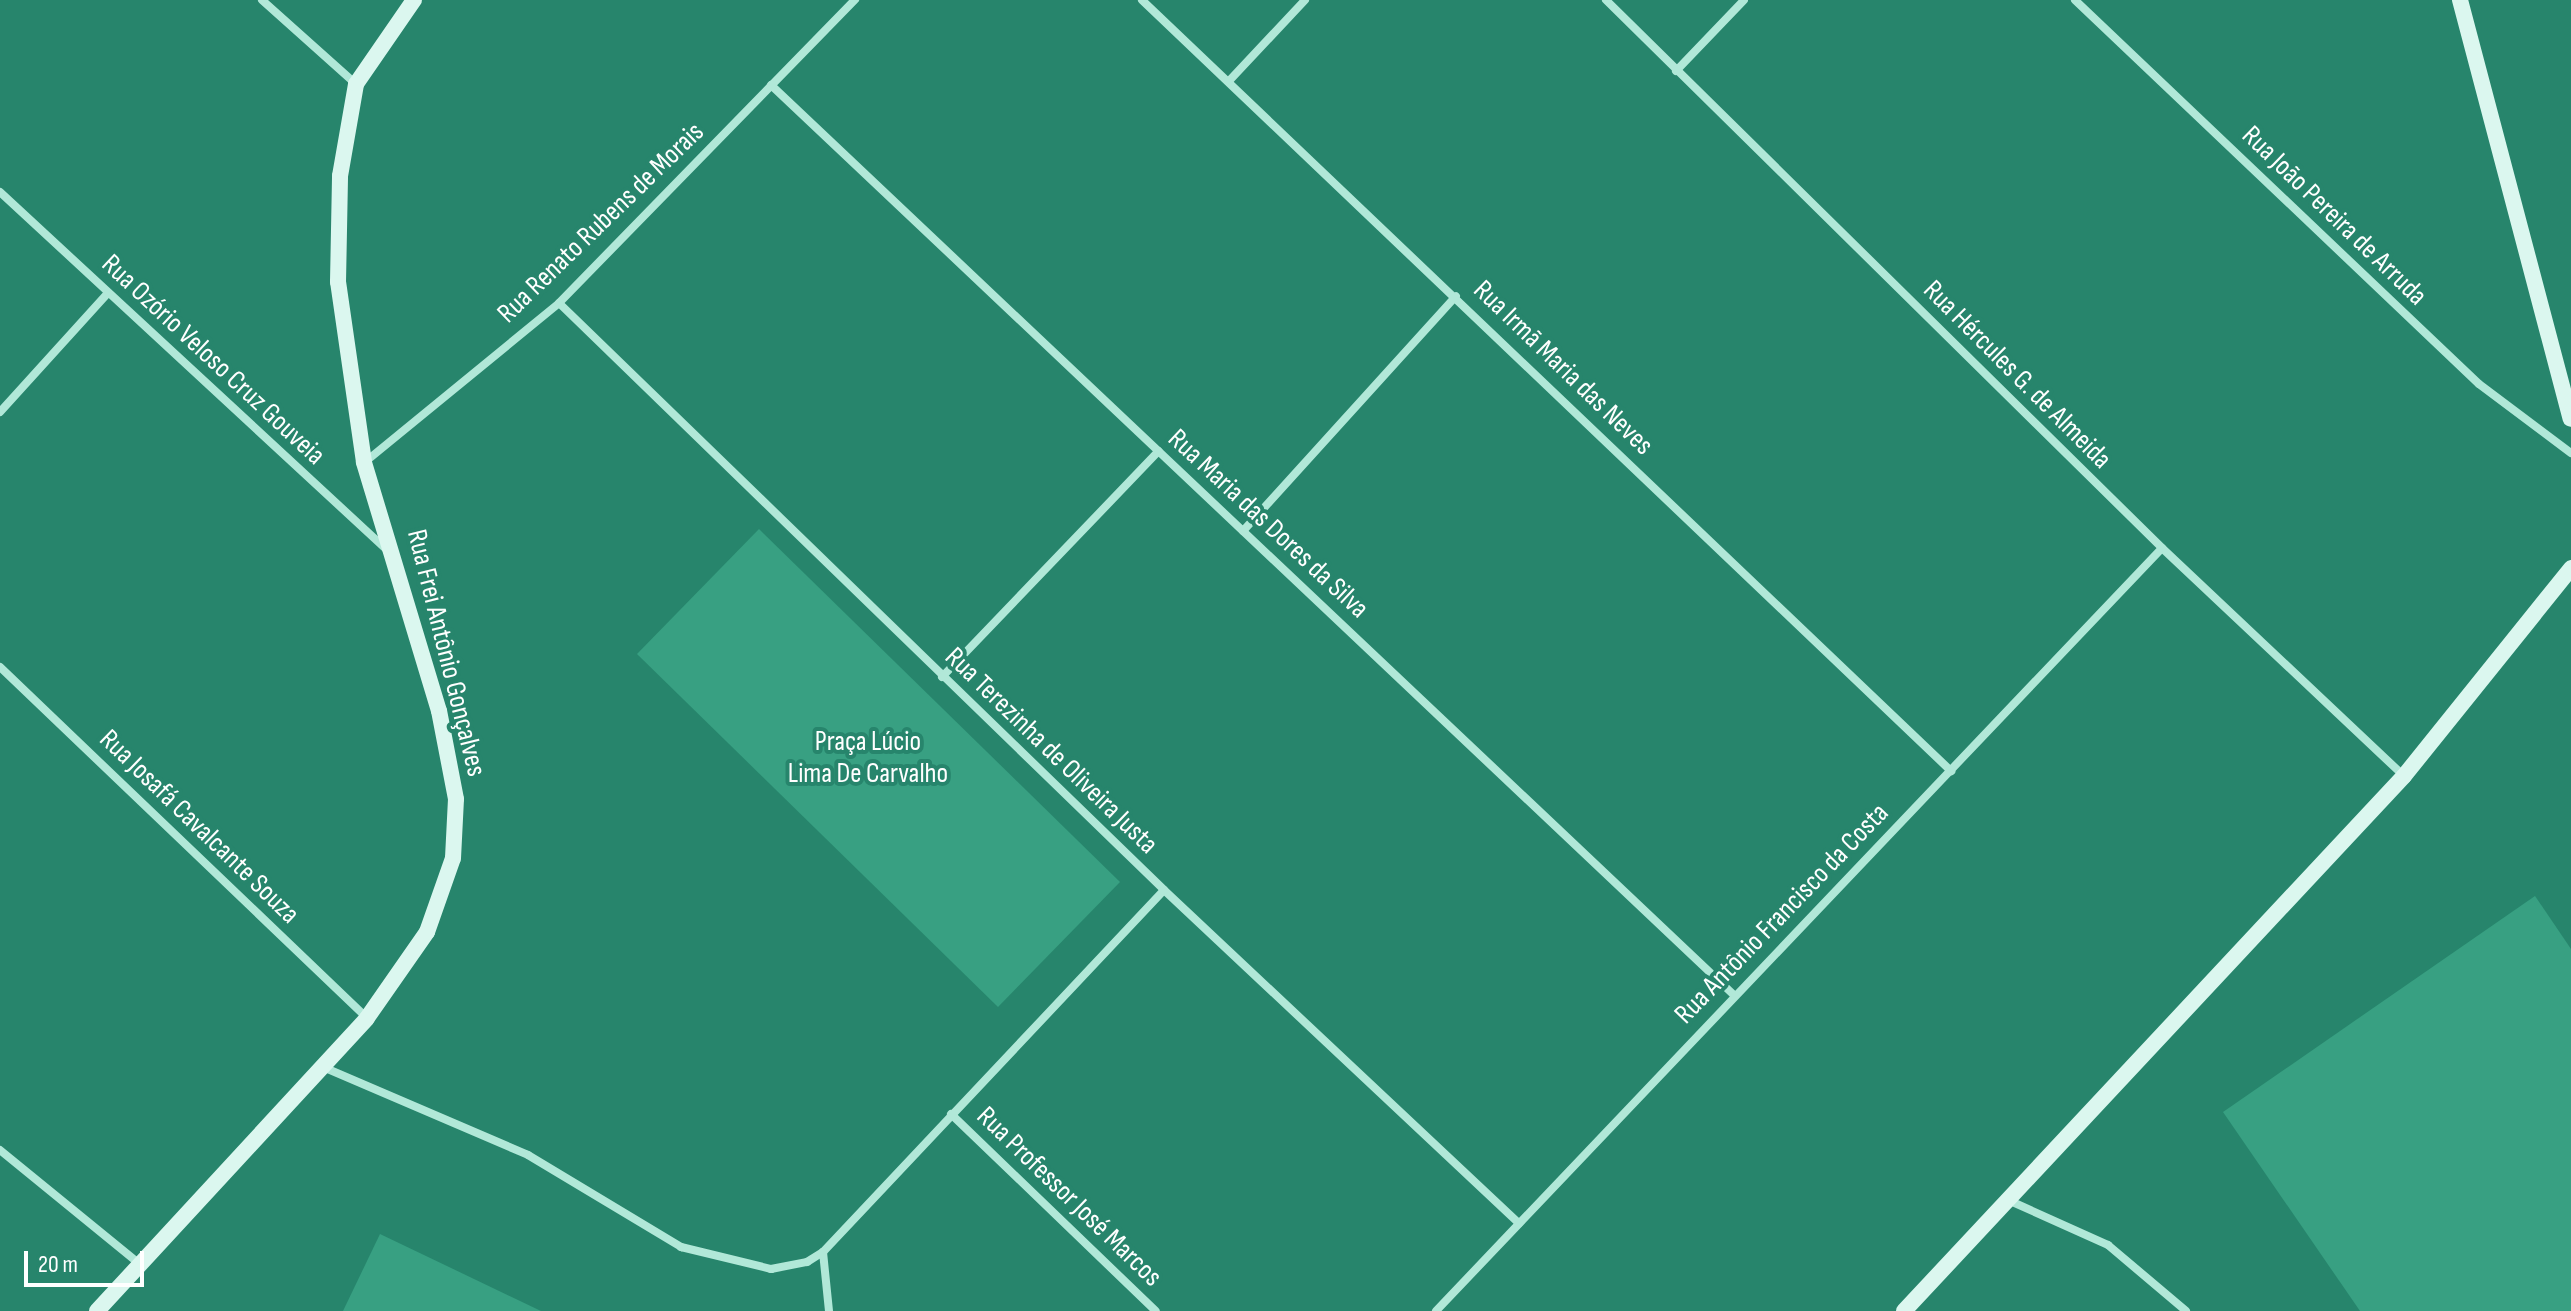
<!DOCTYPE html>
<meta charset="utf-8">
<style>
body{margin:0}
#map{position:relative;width:2571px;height:1311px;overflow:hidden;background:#27856c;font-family:"Sofia Sans Condensed",sans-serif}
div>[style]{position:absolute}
.green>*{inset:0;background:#38a082}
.street>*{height:8px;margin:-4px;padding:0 4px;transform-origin:4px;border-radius:4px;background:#b1e8d8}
.secondary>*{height:16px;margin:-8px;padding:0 8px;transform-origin:8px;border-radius:8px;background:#dbf7ef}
span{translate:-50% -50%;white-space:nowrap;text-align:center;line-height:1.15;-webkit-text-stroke:8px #27856c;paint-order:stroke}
.street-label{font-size:28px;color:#fff}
.park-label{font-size:28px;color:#fff}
.scale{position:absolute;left:24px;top:1251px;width:120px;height:36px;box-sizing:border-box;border:4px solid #fff;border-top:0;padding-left:10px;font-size:24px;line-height:28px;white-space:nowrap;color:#fff;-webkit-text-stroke:6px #27856c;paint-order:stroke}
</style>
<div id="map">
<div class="green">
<div style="clip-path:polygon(759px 529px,1120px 882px,998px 1007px,637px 654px)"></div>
<div style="clip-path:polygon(2535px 896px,2571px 949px,2571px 1311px,2360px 1311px,2223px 1112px)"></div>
<div style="clip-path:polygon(380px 1234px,541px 1311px,343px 1311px)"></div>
</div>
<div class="street">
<div style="left:262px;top:0;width:126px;rotate:41.8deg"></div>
<div style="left:1142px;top:0;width:1118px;rotate:43.62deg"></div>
<div style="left:1606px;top:0;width:781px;rotate:44.58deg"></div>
<div style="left:2162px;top:548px;width:332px;rotate:43.3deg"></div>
<div style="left:2075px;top:0;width:557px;rotate:43.55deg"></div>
<div style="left:2479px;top:384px;width:115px;rotate:36.9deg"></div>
<div style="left:1676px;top:71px;width:98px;rotate:-46.2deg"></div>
<div style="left:1229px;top:81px;width:111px;rotate:-46.8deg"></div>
<div style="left:771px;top:85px;width:1325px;rotate:43.38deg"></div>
<div style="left:0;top:192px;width:527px;rotate:42.77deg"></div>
<div style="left:559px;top:303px;width:843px;rotate:44.13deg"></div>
<div style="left:1164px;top:890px;width:487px;rotate:43.2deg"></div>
<div style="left:0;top:412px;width:161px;rotate:-47.8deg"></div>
<div style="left:365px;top:462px;width:251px;rotate:-39.3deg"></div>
<div style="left:559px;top:303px;width:424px;rotate:-45.7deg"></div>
<div style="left:1243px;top:531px;width:317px;rotate:-47.8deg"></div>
<div style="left:0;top:667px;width:508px;rotate:43.72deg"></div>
<div style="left:942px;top:677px;width:313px;rotate:-46.2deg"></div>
<div style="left:323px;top:1067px;width:223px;rotate:23.2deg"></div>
<div style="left:528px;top:1155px;width:179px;rotate:31deg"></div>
<div style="left:681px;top:1247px;width:93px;rotate:13.7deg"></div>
<div style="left:771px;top:1269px;width:37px;rotate:-11deg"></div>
<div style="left:807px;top:1262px;width:19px;rotate:-32deg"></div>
<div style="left:823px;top:1252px;width:497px;rotate:-46.7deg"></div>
<div style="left:951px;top:1114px;width:284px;rotate:43.9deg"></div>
<div style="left:0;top:1150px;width:182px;rotate:39.2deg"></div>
<div style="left:2008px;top:1200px;width:110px;rotate:24.2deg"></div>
<div style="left:2108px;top:1245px;width:102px;rotate:40.2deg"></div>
<div style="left:823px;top:1252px;width:59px;rotate:84.2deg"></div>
<div style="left:1436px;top:1311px;width:1053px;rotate:-46.42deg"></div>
</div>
<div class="secondary">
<div style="left:2460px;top:0;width:433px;rotate:75.2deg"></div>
<div style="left:97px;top:1311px;width:398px;rotate:-47.3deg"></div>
<div style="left:367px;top:1018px;width:105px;rotate:-55.1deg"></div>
<div style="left:427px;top:932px;width:78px;rotate:-70.6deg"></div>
<div style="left:453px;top:858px;width:59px;rotate:-87.1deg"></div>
<div style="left:456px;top:799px;width:90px;rotate:-100.9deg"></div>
<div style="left:439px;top:711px;width:260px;rotate:-106.8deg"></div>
<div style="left:364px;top:462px;width:182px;rotate:-98.2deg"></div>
<div style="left:338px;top:282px;width:106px;rotate:-88.9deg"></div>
<div style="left:340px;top:176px;width:93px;rotate:-80.1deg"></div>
<div style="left:356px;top:84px;width:102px;rotate:-55.4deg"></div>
<div style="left:1904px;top:1311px;width:732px;rotate:-46.94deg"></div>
<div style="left:2404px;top:776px;width:267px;rotate:-51.2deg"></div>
</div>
<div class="street-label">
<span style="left:2334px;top:216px;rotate:44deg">Rua João Pereira de Arruda</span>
<span style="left:601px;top:223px;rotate:-44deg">Rua Renato Rubens de Morais</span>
<span style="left:213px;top:360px;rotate:43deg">Rua Ozório Veloso Cruz Gouveia</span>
<span style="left:1563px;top:368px;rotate:44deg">Rua Irmã Maria das Neves</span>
<span style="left:2017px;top:375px;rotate:45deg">Rua Hércules G. de Almeida</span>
<span style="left:1268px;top:524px;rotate:43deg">Rua Maria das Dores da Silva</span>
<span style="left:446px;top:653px;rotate:76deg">Rua Frei Antônio Gonçalves</span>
<span style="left:1051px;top:751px;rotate:44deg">Rua Terezinha de Oliveira Justa</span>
<span style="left:199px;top:827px;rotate:44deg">Rua Josafá Cavalcante Souza</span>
<span style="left:1782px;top:914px;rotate:-46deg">Rua Antônio Francisco da Costa</span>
<span style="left:1069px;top:1197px;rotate:44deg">Rua Professor José Marcos</span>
</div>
<div class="park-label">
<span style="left:868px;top:758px">Praça Lúcio<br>Lima De Carvalho</span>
</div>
<div class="scale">20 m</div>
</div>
